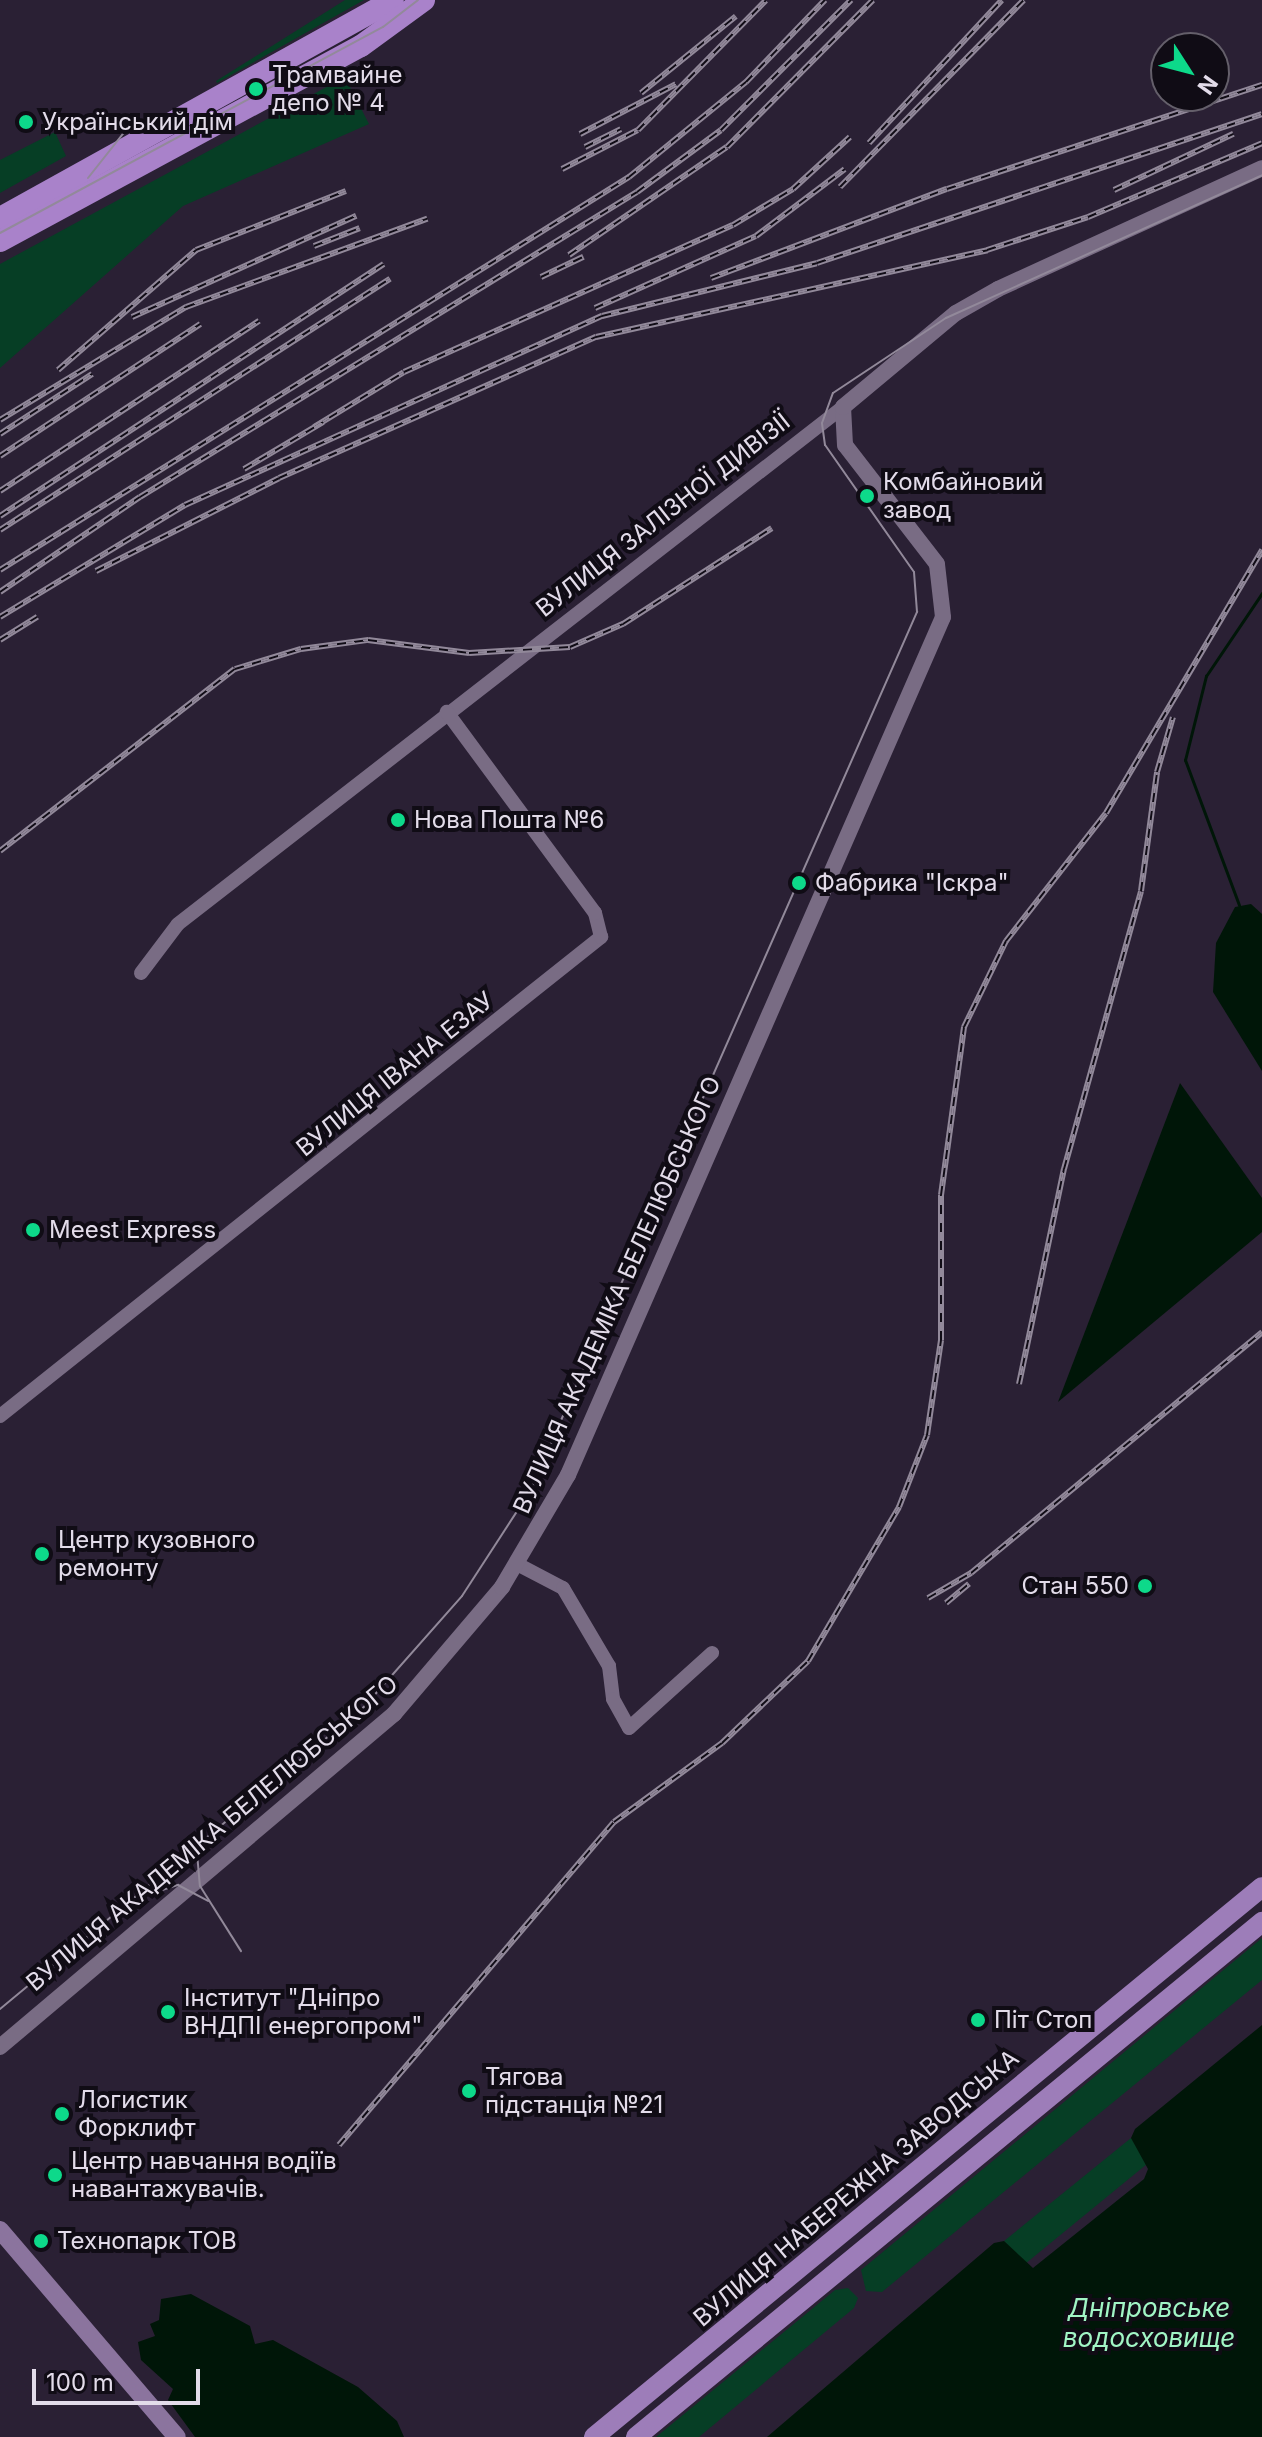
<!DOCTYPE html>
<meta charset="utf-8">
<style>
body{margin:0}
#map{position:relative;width:1262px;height:2437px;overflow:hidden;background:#2a2034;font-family:Inter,sans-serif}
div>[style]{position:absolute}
.green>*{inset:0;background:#063e25}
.water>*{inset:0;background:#001608}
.stream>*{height:3px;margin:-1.5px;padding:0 1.5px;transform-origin:1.5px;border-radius:1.5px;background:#001608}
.minor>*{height:14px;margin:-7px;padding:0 7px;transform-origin:7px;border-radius:7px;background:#796c84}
.tertiary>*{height:16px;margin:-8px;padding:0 8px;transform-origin:8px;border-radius:8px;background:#796c84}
.secondary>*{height:18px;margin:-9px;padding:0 9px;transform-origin:9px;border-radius:9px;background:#8b749e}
.primary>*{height:20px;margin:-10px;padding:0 10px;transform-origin:10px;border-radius:10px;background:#9d7db9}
.trunk>*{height:22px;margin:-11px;padding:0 11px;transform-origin:11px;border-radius:11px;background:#a982ca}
.tram>*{height:2px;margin:-1px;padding:0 1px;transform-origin:1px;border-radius:1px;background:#92899a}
.rail>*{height:6px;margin-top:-3px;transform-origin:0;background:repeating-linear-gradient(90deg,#100c15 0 9px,#92899a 0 18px);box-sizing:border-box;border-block:2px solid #92899a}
.dots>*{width:22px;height:22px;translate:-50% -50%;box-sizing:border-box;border:4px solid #100c15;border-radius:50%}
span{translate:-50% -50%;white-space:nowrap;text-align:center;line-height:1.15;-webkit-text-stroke:8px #100c15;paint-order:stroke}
.poi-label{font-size:24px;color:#e3dcea}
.left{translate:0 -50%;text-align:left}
.right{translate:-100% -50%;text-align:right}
.street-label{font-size:24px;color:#e3dcea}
.water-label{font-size:26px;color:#a1f5c5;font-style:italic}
.north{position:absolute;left:1150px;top:32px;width:80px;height:80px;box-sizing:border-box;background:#100c15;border:2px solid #645f6a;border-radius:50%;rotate:126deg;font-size:22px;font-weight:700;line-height:32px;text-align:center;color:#e3dcea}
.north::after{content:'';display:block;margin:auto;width:28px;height:36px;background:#0dd98a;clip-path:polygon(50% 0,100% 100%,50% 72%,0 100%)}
.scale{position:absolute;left:32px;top:2369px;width:168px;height:36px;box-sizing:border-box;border:4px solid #e3dcea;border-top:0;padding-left:10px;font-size:24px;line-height:28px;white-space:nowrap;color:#e3dcea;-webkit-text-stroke:6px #100c15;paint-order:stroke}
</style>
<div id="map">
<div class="green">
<div style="clip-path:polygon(345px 0,364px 0,217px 83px,216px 81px)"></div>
<div style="clip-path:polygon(345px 77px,369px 124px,183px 206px,0 368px,0 264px)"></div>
<div style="clip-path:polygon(55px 132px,66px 156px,0 193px,0 160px)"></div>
<div style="clip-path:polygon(1262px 1938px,1262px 1980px,882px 2292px,866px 2291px,861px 2270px)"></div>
<div style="clip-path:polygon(1131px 2138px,1147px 2164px,1025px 2264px,1004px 2241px)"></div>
<div style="clip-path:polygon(848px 2288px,858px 2298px,854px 2308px,699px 2437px,656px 2437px,835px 2290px)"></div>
</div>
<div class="water">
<div style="clip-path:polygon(1251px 904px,1262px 914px,1262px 1071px,1213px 992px,1216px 943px,1235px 907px)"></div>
<div style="clip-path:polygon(1180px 1083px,1262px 1198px,1262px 1232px,1058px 1402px)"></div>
<div style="clip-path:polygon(1262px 2025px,1262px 2437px,767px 2437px,994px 2243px,1004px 2241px,1033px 2268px,1144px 2179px,1148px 2169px,1131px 2138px,1135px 2129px)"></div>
<div style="clip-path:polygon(191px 2294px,250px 2326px,255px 2344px,273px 2340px,358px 2387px,397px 2421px,404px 2437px,195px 2437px,168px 2400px,173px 2389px,141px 2360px,138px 2342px,155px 2336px,150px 2324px,159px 2320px,161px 2299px)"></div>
</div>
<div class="stream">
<div style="left:1239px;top:905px;width:155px;rotate:-110.4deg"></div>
<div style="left:1185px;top:760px;width:87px;rotate:-76deg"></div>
<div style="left:1206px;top:676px;width:100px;rotate:-56deg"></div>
</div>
<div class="minor">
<div style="left:141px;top:973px;width:61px;rotate:-52.9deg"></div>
<div style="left:178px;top:924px;width:842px;rotate:-37.86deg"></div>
<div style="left:0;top:1416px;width:769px;rotate:-38.56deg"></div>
<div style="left:601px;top:937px;width:25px;rotate:-104deg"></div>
<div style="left:595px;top:913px;width:250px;rotate:-126.4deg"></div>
<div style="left:517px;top:1564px;width:52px;rotate:27.6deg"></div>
<div style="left:563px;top:1588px;width:91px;rotate:59.5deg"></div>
<div style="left:609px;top:1666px;width:33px;rotate:83deg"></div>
<div style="left:613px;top:1699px;width:33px;rotate:61deg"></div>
<div style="left:629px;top:1728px;width:112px;rotate:-42.1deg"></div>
</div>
<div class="tertiary">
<div style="left:0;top:2047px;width:516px;rotate:-40.2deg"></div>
<div style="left:394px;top:1714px;width:167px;rotate:-49.6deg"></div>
<div style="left:502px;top:1587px;width:130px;rotate:-59.5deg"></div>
<div style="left:568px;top:1475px;width:936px;rotate:-66.39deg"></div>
<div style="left:943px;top:617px;width:53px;rotate:-96.5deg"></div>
<div style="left:937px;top:564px;width:150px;rotate:-127.7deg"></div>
<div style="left:845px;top:445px;width:38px;rotate:-93deg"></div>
<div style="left:843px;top:407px;width:147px;rotate:-39.8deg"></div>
<div style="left:956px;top:313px;width:48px;rotate:-29.7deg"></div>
<div style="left:998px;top:289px;width:290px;rotate:-24.6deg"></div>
</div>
<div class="secondary">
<div style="left:0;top:2230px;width:272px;rotate:49.5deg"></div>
</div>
<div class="primary">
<div style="left:594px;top:2437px;width:865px;rotate:-39.47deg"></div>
<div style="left:636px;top:2437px;width:811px;rotate:-39.44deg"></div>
</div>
<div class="trunk">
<div style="left:0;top:218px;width:449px;rotate:-29deg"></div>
<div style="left:0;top:241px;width:410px;rotate:-28.4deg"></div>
<div style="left:361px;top:46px;width:78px;rotate:-36.1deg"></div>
</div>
<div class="tram">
<div style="left:88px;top:178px;width:68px;rotate:-51.6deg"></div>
<div style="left:0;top:233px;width:435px;rotate:-28.3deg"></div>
<div style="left:383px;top:27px;width:44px;rotate:-37.6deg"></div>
<div style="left:205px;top:1840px;width:15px;rotate:122deg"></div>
<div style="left:197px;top:1853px;width:33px;rotate:85deg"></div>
<div style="left:200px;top:1886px;width:77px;rotate:57.8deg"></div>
<div style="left:147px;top:1895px;width:33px;rotate:-18deg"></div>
<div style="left:178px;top:1885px;width:34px;rotate:28deg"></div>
<div style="left:0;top:2009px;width:472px;rotate:-39.7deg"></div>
<div style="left:363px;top:1708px;width:149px;rotate:-48.5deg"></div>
<div style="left:462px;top:1596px;width:123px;rotate:-57deg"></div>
<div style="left:529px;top:1493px;width:963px;rotate:-66.23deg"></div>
<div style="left:917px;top:612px;width:40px;rotate:-94.3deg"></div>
<div style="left:914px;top:572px;width:155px;rotate:-125deg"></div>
<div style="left:825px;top:445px;width:22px;rotate:-98deg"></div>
<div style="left:822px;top:423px;width:32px;rotate:-70deg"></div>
<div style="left:833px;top:393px;width:136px;rotate:-33.6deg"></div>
<div style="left:946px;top:318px;width:347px;rotate:-24.3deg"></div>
</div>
<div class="rail">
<div style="left:641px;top:93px;width:122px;rotate:-39deg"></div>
<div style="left:580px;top:134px;width:108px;rotate:-27.5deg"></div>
<div style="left:869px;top:143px;width:195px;rotate:-47.1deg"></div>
<div style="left:585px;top:147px;width:40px;rotate:-26.6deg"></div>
<div style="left:562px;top:169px;width:85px;rotate:-27.2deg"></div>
<div style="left:638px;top:130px;width:182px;rotate:-45.4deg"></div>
<div style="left:840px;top:187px;width:262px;rotate:-45.5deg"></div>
<div style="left:1114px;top:190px;width:132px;rotate:-25.2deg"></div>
<div style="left:314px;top:246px;width:49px;rotate:-21.4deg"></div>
<div style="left:569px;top:255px;width:191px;rotate:-34.4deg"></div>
<div style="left:727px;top:147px;width:207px;rotate:-45.2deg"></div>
<div style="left:541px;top:277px;width:47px;rotate:-25.5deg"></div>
<div style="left:711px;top:278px;width:252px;rotate:-20.7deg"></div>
<div style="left:947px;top:189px;width:332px;rotate:-18.3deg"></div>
<div style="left:595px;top:308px;width:176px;rotate:-24.1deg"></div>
<div style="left:756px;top:236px;width:111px;rotate:-37deg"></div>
<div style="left:132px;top:317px;width:246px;rotate:-24.3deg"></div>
<div style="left:58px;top:370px;width:183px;rotate:-41deg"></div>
<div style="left:196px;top:250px;width:161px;rotate:-21.5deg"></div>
<div style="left:0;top:420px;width:218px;rotate:-31.3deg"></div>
<div style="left:186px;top:307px;width:257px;rotate:-20.1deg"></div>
<div style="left:314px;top:427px;width:105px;rotate:-31.4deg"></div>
<div style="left:404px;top:372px;width:360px;rotate:-24.1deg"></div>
<div style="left:733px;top:225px;width:70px;rotate:-31deg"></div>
<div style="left:793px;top:189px;width:77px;rotate:-42.4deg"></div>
<div style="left:0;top:434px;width:110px;rotate:-33.1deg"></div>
<div style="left:0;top:456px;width:240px;rotate:-33.4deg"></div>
<div style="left:244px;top:469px;width:92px;rotate:-30.7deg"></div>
<div style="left:0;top:491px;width:310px;rotate:-33.3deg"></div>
<div style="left:0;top:516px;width:459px;rotate:-33.3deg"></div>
<div style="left:0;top:530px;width:464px;rotate:-32.8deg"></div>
<div style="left:0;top:570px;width:742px;rotate:-32deg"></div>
<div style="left:629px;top:177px;width:151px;rotate:-39.1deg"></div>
<div style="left:746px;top:82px;width:114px;rotate:-46.1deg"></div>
<div style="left:96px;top:571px;width:205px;rotate:-26.9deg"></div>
<div style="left:279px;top:478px;width:347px;rotate:-24deg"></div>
<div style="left:596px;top:337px;width:401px;rotate:-12.5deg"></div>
<div style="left:987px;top:250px;width:106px;rotate:-18.1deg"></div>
<div style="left:1088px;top:217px;width:189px;rotate:-23deg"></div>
<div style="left:0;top:592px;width:169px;rotate:-34.2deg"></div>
<div style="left:140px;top:497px;width:583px;rotate:-31.54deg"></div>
<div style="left:637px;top:192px;width:104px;rotate:-36.4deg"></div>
<div style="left:721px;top:130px;width:184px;rotate:-45deg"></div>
<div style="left:0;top:617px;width:216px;rotate:-31.2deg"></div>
<div style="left:185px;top:505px;width:458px;rotate:-24.4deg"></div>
<div style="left:602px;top:316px;width:221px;rotate:-13.8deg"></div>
<div style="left:817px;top:263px;width:469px;rotate:-18.5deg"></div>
<div style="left:0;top:640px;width:44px;rotate:-31.9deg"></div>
<div style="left:0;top:851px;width:297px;rotate:-37.8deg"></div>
<div style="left:235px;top:669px;width:69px;rotate:-16.9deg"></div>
<div style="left:301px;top:649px;width:68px;rotate:-7.7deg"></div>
<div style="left:368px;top:640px;width:102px;rotate:7.3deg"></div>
<div style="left:469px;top:653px;width:101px;rotate:-3.4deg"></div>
<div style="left:570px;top:647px;width:58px;rotate:-23.5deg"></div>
<div style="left:623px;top:624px;width:177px;rotate:-32.8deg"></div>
<div style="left:1019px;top:1384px;width:220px;rotate:-78.2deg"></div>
<div style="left:1064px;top:1169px;width:288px;rotate:-74.5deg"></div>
<div style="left:1141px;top:891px;width:120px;rotate:-82.3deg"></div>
<div style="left:1157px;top:772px;width:57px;rotate:-73.8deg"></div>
<div style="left:928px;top:1598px;width:50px;rotate:-30.2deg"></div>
<div style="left:971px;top:1573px;width:378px;rotate:-39.6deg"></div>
<div style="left:946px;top:1603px;width:30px;rotate:-40deg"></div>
<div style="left:339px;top:2145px;width:424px;rotate:-49.6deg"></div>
<div style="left:614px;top:1822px;width:134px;rotate:-36.2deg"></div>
<div style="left:722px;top:1743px;width:119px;rotate:-43.6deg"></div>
<div style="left:808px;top:1661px;width:179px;rotate:-59.4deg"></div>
<div style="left:899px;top:1507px;width:77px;rotate:-68.7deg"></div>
<div style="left:927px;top:1435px;width:96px;rotate:-81.6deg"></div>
<div style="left:941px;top:1340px;width:145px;rotate:-90deg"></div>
<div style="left:941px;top:1195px;width:170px;rotate:-82.2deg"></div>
<div style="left:964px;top:1027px;width:96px;rotate:-64deg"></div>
<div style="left:1006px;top:941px;width:162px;rotate:-52deg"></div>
<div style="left:1106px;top:813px;width:306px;rotate:-59.3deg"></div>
</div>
<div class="dots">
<div style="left:256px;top:89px;background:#0dd98a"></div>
<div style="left:26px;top:122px;background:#0dd98a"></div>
<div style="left:867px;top:496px;background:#0dd98a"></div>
<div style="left:398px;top:820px;background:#0dd98a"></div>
<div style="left:799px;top:883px;background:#0dd98a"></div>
<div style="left:33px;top:1230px;background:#0dd98a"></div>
<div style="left:42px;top:1554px;background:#0dd98a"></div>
<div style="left:1145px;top:1586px;background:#0dd98a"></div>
<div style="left:168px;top:2012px;background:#0dd98a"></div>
<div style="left:978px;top:2020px;background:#0dd98a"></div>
<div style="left:469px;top:2091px;background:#0dd98a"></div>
<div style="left:62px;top:2114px;background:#0dd98a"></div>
<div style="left:55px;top:2175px;background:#0dd98a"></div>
<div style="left:41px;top:2241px;background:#0dd98a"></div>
</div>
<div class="poi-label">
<span class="left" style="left:272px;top:89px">Трамвайне<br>депо № 4</span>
<span class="left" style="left:42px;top:122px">Український дім</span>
<span class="left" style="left:883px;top:496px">Комбайновий<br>завод</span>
<span class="left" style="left:414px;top:820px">Нова Пошта №6</span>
<span class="left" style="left:815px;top:883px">Фабрика "Іскра"</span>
<span class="left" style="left:49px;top:1230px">Meest Express</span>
<span class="left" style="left:58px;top:1554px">Центр кузовного<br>ремонту</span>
<span class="right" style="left:1129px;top:1586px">Стан 550</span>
<span class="left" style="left:184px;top:2012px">Інститут "Дніпро<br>ВНДПІ енергопром"</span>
<span class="left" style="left:994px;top:2020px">Піт Стоп</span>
<span class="left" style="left:485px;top:2091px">Тягова<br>пiдстанцiя №21</span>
<span class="left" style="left:78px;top:2114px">Логистик<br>Форклифт</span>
<span class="left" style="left:71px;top:2175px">Центр навчання водіїв<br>навантажувачів.</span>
<span class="left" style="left:57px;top:2241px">Технопарк ТОВ</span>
</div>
<div class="street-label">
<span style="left:663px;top:515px;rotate:-38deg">ВУЛИЦЯ ЗАЛІЗНОЇ ДИВІЗІЇ</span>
<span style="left:395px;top:1074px;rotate:-39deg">ВУЛИЦЯ ІВАНА ЕЗАУ</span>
<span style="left:617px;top:1295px;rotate:-66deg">ВУЛИЦЯ АКАДЕМІКА БЕЛЕЛЮБСЬКОГО</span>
<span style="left:212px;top:1833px;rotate:-40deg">ВУЛИЦЯ АКАДЕМІКА БЕЛЕЛЮБСЬКОГО</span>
<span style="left:856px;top:2188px;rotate:-40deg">ВУЛИЦЯ НАБЕРЕЖНА ЗАВОДСЬКА</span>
</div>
<div class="water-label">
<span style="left:1149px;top:2323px">Дніпровське<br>водосховище</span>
</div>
<div class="north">N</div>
<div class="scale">100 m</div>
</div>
